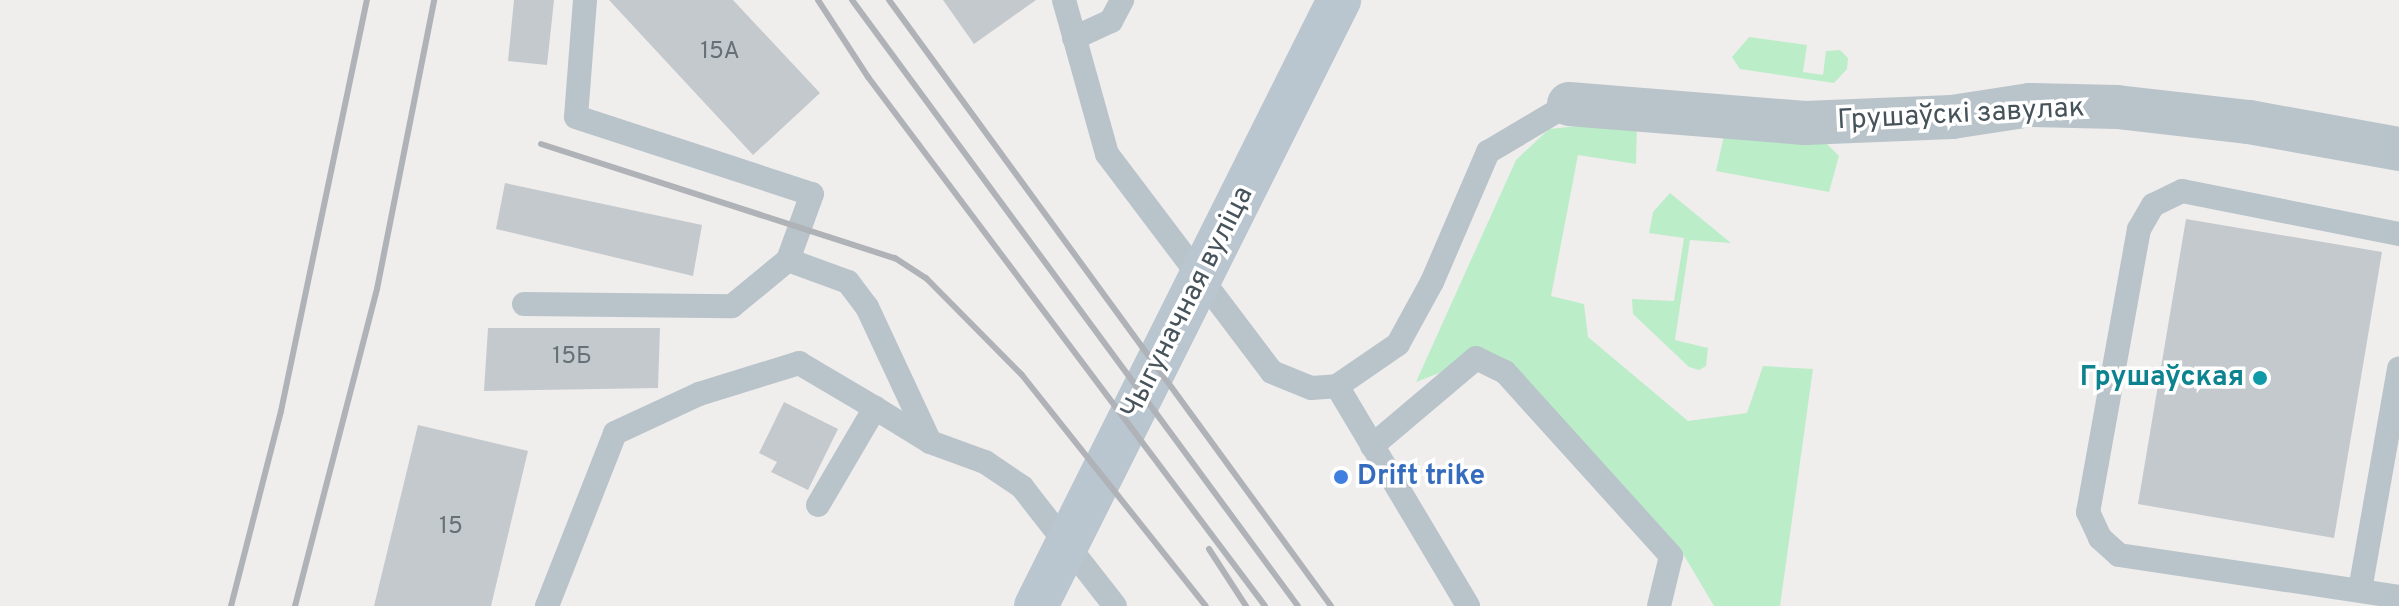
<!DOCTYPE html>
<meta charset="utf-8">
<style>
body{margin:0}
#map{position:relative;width:2399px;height:606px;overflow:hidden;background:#f0eded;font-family:Overpass,sans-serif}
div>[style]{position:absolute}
.green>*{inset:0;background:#bcedc9}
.building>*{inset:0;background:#c4c9cd}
.lane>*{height:24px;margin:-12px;padding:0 12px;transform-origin:12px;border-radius:12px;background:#b9c4ca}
.street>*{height:44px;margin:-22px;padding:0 22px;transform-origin:22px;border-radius:22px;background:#b9c4ca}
.secondary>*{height:44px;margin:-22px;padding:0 22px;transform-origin:22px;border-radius:22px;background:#b9c6cf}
.rail>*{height:6px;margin:-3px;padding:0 3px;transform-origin:3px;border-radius:3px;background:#afb3b7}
.dots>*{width:22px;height:22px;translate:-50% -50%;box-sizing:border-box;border:4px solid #fff;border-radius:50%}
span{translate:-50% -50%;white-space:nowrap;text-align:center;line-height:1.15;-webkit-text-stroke:7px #fff;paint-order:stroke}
.number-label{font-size:24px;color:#667077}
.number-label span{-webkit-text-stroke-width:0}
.street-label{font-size:28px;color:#46535a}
.culture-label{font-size:28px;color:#0d838f;font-weight:700}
.right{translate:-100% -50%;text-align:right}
.shop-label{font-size:28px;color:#366cbe;font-weight:700}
.left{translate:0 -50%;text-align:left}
</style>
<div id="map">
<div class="green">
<div style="clip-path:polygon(1749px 37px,1807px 45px,1803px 72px,1823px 75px,1826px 51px,1840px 50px,1848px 58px,1847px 69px,1834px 83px,1740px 69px,1732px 57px)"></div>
<div style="clip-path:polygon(1637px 120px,1636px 164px,1578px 155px,1551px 296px,1584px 304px,1588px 337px,1688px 421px,1747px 413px,1763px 366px,1813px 369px,1780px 606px,1714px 606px,1679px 547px,1508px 372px,1465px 363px,1416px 382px,1516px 160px,1549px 129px)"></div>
<div style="clip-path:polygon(1724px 136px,1827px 144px,1839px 156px,1829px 192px,1716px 171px)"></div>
<div style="clip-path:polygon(1670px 193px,1731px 243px,1690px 240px,1675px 340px,1708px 348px,1706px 366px,1699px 370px,1689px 367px,1633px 314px,1632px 299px,1674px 301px,1684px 238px,1649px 233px,1653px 212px)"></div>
</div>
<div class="building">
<div style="clip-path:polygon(514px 0,554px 0,547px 65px,508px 61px)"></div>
<div style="clip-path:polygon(609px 0,733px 0,820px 93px,753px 155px)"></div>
<div style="clip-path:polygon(943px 0,1036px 0,974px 44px)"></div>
<div style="clip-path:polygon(505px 183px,702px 225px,693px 276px,496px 229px)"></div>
<div style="clip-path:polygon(2186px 219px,2382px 252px,2334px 538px,2138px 504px)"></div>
<div style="clip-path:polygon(488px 328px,660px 328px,658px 388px,484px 391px)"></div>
<div style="clip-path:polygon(784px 402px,838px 429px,808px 490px,771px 472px,777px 462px,759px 453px)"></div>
<div style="clip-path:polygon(418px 425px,528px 451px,491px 606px,374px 606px)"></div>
</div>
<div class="lane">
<div style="left:585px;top:0;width:117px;rotate:94.4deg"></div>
<div style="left:576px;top:117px;width:248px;rotate:18.1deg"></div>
<div style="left:812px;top:194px;width:70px;rotate:110deg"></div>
<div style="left:1064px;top:0;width:160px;rotate:74.4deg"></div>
<div style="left:1107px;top:154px;width:273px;rotate:52.9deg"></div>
<div style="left:1272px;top:372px;width:42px;rotate:22.3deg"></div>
<div style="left:1311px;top:388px;width:26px;rotate:-4deg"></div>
<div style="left:1337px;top:386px;width:74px;rotate:-34.5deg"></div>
<div style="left:1398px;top:344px;width:71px;rotate:-61.3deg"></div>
<div style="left:1432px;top:282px;width:142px;rotate:-66.7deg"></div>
<div style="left:1488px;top:152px;width:94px;rotate:-30.7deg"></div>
<div style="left:1074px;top:38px;width:41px;rotate:-24.7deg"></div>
<div style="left:1111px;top:21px;width:24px;rotate:-62deg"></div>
<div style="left:2399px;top:234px;width:221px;rotate:-168.8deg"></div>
<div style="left:2182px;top:191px;width:32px;rotate:154deg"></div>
<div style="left:2153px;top:205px;width:28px;rotate:120deg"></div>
<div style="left:2139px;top:229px;width:288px;rotate:100.2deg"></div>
<div style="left:2088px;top:512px;width:29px;rotate:65deg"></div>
<div style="left:2100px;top:538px;width:25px;rotate:42deg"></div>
<div style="left:2119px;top:555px;width:283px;rotate:8.5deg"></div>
<div style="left:524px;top:304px;width:208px;rotate:0.6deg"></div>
<div style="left:732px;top:306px;width:72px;rotate:-39.4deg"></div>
<div style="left:788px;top:260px;width:64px;rotate:20.1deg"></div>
<div style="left:848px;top:282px;width:31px;rotate:53deg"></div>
<div style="left:867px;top:307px;width:149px;rotate:65deg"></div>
<div style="left:1337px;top:386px;width:256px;rotate:59.2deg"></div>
<div style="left:1372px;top:446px;width:136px;rotate:-40.2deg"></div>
<div style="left:1476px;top:358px;width:32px;rotate:26deg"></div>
<div style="left:1505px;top:372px;width:248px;rotate:47.9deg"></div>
<div style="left:1671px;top:556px;width:51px;rotate:103.5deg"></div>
<div style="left:818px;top:505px;width:113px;rotate:-59.6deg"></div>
<div style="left:875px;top:408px;width:65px;rotate:31.7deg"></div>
<div style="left:930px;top:442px;width:59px;rotate:20deg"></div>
<div style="left:985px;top:462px;width:45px;rotate:34deg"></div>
<div style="left:1022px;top:487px;width:151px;rotate:52deg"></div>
<div style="left:2360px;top:590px;width:225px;rotate:-80deg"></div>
<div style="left:547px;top:606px;width:186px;rotate:-68.5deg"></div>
<div style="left:615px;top:433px;width:93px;rotate:-24.9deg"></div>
<div style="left:699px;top:394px;width:105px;rotate:-17.2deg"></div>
<div style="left:799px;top:363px;width:88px;rotate:30.6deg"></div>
</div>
<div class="street">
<div style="left:1569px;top:104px;width:237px;rotate:4.6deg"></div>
<div style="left:1805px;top:123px;width:147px;rotate:-2.3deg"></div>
<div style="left:1952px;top:117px;width:79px;rotate:-8.7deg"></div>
<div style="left:2030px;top:105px;width:87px;rotate:1.3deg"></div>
<div style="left:2117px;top:107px;width:133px;rotate:6.5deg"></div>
<div style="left:2249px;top:122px;width:152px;rotate:10.2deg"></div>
</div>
<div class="secondary">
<div style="left:1036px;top:606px;width:678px;rotate:-63.43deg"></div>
</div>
<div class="rail">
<div style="left:818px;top:0;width:92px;rotate:57deg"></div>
<div style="left:868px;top:77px;width:661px;rotate:53.11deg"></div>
<div style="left:852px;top:0;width:752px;rotate:53.65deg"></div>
<div style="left:889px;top:0;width:750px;rotate:53.89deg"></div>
<div style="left:541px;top:144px;width:372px;rotate:17.9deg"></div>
<div style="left:895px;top:258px;width:37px;rotate:33deg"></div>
<div style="left:926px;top:278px;width:136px;rotate:45.3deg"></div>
<div style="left:1022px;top:375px;width:295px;rotate:51.5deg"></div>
<div style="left:1209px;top:549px;width:68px;rotate:57deg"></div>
<div style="left:231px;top:606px;width:201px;rotate:-75.6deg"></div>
<div style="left:281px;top:411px;width:420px;rotate:-78.2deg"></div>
<div style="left:295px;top:606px;width:327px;rotate:-75.5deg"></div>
<div style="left:377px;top:289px;width:295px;rotate:-78.8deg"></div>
</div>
<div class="dots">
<div style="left:2260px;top:378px;background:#0f9aa8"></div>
<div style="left:1341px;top:477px;background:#3f7fe0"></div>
</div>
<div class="number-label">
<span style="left:720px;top:53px">15А</span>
<span style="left:572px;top:358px">15Б</span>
<span style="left:451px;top:528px">15</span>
</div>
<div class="street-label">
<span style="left:1961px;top:115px;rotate:-3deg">Грушаўскі завулак</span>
<span style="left:1188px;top:303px;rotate:-63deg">Чыгуначная вуліца</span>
</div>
<div class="culture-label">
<span class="right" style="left:2244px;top:378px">Грушаўская</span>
</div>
<div class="shop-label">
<span class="left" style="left:1357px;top:477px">Drift trike</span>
</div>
</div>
